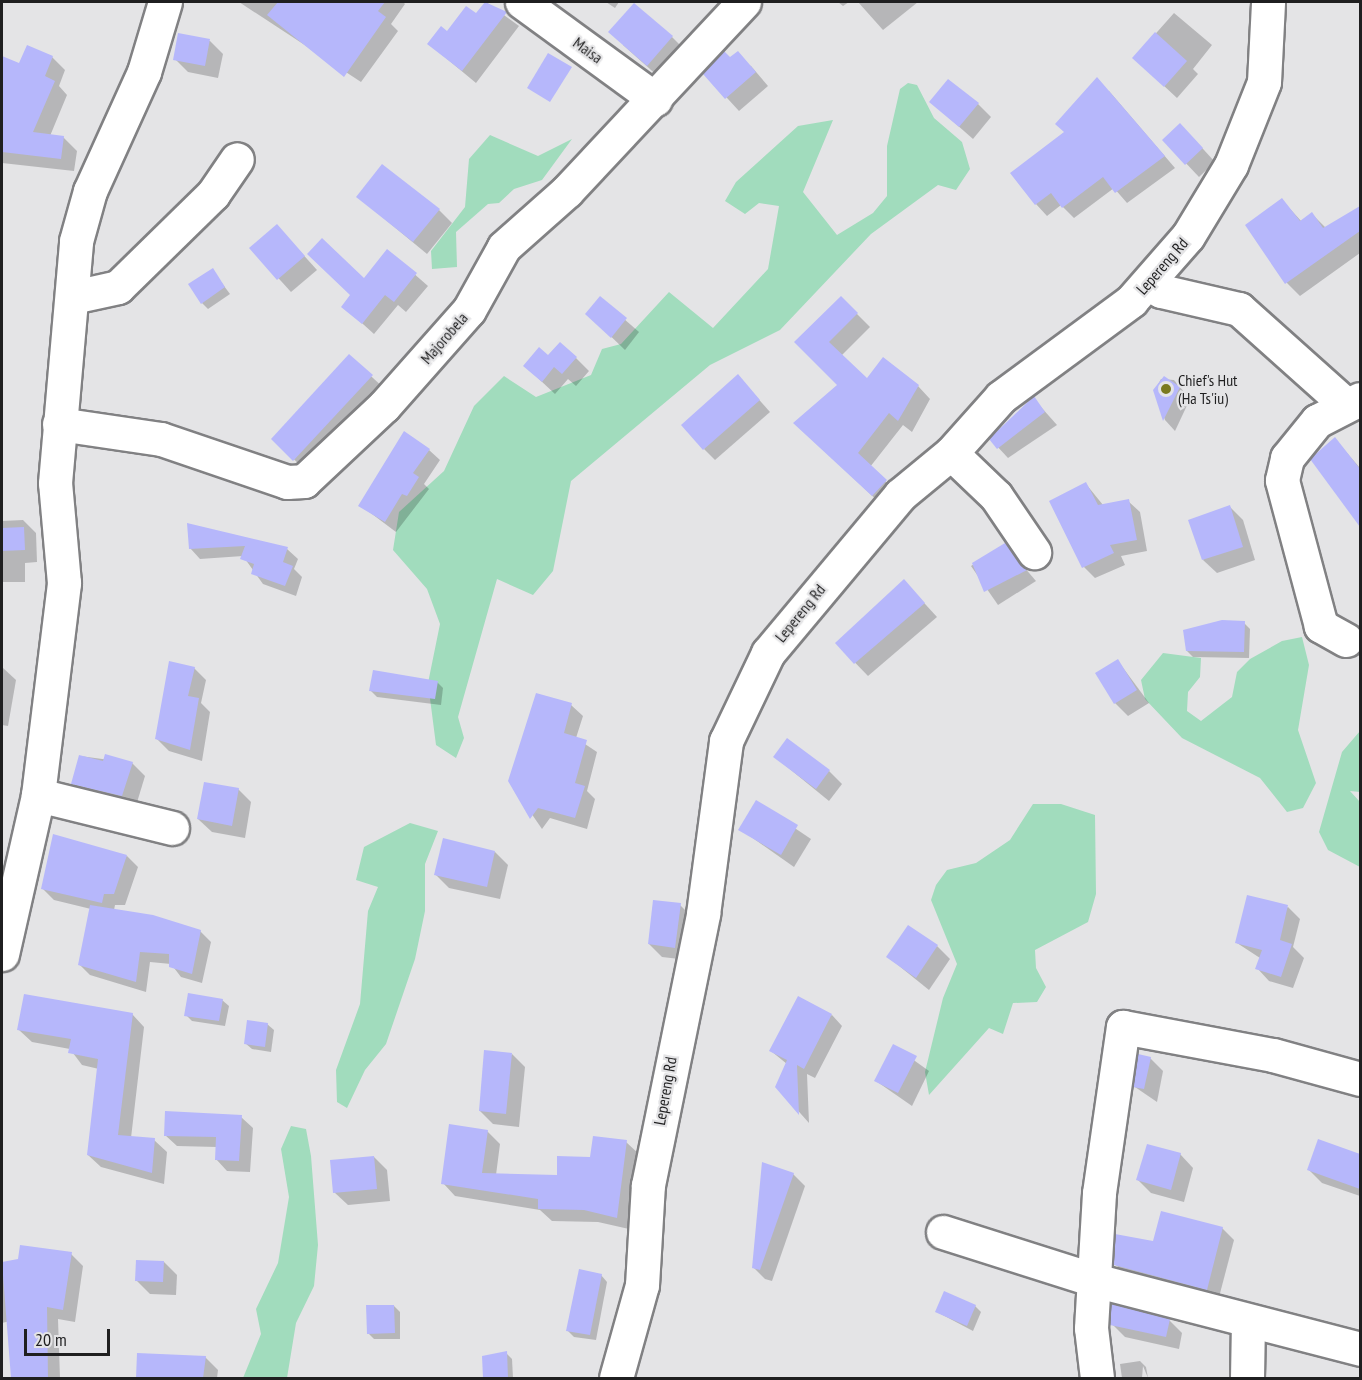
<!DOCTYPE html>
<style>
body{margin:0}
#map{position:relative;width:1362px;height:1380px;overflow:hidden;background:#e4e4e6;font-family:"PT Sans Narrow",sans-serif}
div>[style]{position:absolute}
.green>*{inset:0;background:#a1dcbd}
.shadow>*{inset:0;background:#0003}
.building>*{inset:0;background:#b6b7fb}
.roads{filter:drop-shadow(2px 0 #818183) drop-shadow(-2px 0 #818183) drop-shadow(0 2px #818183) drop-shadow(0 -2px #818183)}
.minor>*{height:33px;margin:-16.5px;padding:0 16.5px;transform-origin:16.5px;border-radius:16.5px;background:#fff}
.dots>*{width:16px;height:16px;translate:-50% -50%;box-sizing:border-box;border:3px solid #e4e4e6;border-radius:50%}
span{translate:-50% -50%;white-space:nowrap;text-align:center;line-height:1.15;-webkit-text-stroke:4.5px #e4e4e6;paint-order:stroke}
.street-label{font-size:16px;color:#1f1f20}
.poi-label{font-size:16px;color:#1f1f20}
.left{translate:0 -50%;text-align:left}
.frame{position:absolute;inset:0;border:3px solid #1f1f20;pointer-events:none}
.scale{position:absolute;left:24px;top:1329px;width:86px;height:27px;box-sizing:border-box;border:3px solid #1f1f20;border-top:0;padding-left:8px;font-size:18px;line-height:21px;white-space:nowrap;color:#1f1f20;-webkit-text-stroke:4px #e4e4e6;paint-order:stroke}
</style>
<div id="map">
<div class="green">
<div style="clip-path:polygon(908px 83px,917px 85px,934px 118px,962px 142px,970px 169px,956px 190px,938px 185px,871px 234px,780px 330px,710px 365px,571px 481px,553px 571px,533px 595px,497px 579px,458px 717px,464px 738px,456px 758px,436px 745px,428px 683px,440px 624px,427px 589px,393px 550px,399px 512px,444px 471px,474px 406px,504px 376px,536px 397px,591px 375px,602px 349px,621px 344px,669px 292px,713px 328px,768px 269px,779px 206px,759px 203px,745px 214px,725px 201px,736px 182px,798px 126px,833px 120px,803px 192px,837px 235px,873px 213px,887px 196px,887px 146px,900px 89px)"></div>
<div style="clip-path:polygon(490px 135px,538px 156px,572px 139px,542px 180px,514px 189px,499px 203px,488px 204px,456px 232px,457px 267px,432px 269px,431px 251px,465px 207px,469px 159px)"></div>
<div style="clip-path:polygon(1302px 637px,1309px 665px,1298px 730px,1316px 783px,1303px 808px,1287px 812px,1260px 778px,1182px 738px,1145px 699px,1141px 680px,1163px 653px,1201px 658px,1200px 677px,1188px 692px,1187px 711px,1201px 721px,1232px 697px,1237px 672px,1250px 659px,1282px 641px)"></div>
<div style="clip-path:polygon(1360px 731px,1360px 792px,1350px 791px,1360px 802px,1360px 867px,1328px 850px,1319px 832px,1342px 752px)"></div>
<div style="clip-path:polygon(1033px 804px,1061px 804px,1095px 815px,1096px 894px,1088px 922px,1035px 950px,1036px 968px,1046px 987px,1037px 1002px,1013px 1003px,1003px 1034px,989px 1028px,929px 1095px,925px 1072px,943px 998px,957px 964px,931px 900px,936px 885px,947px 870px,976px 863px,1010px 840px)"></div>
<div style="clip-path:polygon(410px 823px,438px 831px,425px 864px,425px 911px,415px 959px,386px 1044px,365px 1070px,347px 1108px,337px 1102px,336px 1070px,360px 1004px,368px 911px,378px 887px,356px 880px,364px 847px)"></div>
<div style="clip-path:polygon(291px 1126px,306px 1129px,311px 1156px,318px 1245px,314px 1286px,296px 1323px,287px 1378px,243px 1378px,261px 1334px,256px 1309px,278px 1263px,289px 1197px,281px 1149px)"></div>
</div>
<div class="shadow">
<div style="clip-path:polygon(239px 2px,403px 2px,405px 4px,391px 24px,398px 31px,361px 82px)"></div>
<div style="clip-path:polygon(486px 2px,519px 26px,476px 83px,429px 44px,476px 15px)"></div>
<div style="clip-path:polygon(606px 2px,619px 2px,615px 8px)"></div>
<div style="clip-path:polygon(838px 2px,849px 2px,843px 6px)"></div>
<div style="clip-path:polygon(858px 2px,918px 2px,883px 30px)"></div>
<div style="clip-path:polygon(1174px 13px,1212px 45px,1193px 69px,1198px 74px,1177px 98px,1134px 58px)"></div>
<div style="clip-path:polygon(180px 35px,210px 41px,223px 54px,218px 78px,188px 72px,175px 59px)"></div>
<div style="clip-path:polygon(672px 37px,685px 50px,660px 78px,623px 45px)"></div>
<div style="clip-path:polygon(52px 57px,65px 70px,59px 86px,67px 95px,50px 136px,63px 137px,77px 151px,74px 171px,2px 163px,2px 71px,7px 60px,20px 65px)"></div>
<div style="clip-path:polygon(731px 59px,751px 66px,768px 86px,739px 111px,705px 74px)"></div>
<div style="clip-path:polygon(1109px 91px,1175px 168px,1127px 203px,1114px 188px,1074px 218px,1061px 205px,1047px 216px,1036px 204px,1066px 133px)"></div>
<div style="clip-path:polygon(931px 102px,978px 104px,991px 117px,973px 139px)"></div>
<div style="clip-path:polygon(1193px 138px,1215px 162px,1199px 177px,1164px 140px)"></div>
<div style="clip-path:polygon(358px 197px,439px 210px,452px 223px,427px 254px)"></div>
<div style="clip-path:polygon(1282px 200px,1302px 222px,1312px 214px,1326px 228px,1360px 208px,1360px 253px,1300px 296px,1287px 283px)"></div>
<div style="clip-path:polygon(289px 239px,317px 270px,291px 292px,251px 248px)"></div>
<div style="clip-path:polygon(388px 251px,428px 286px,406px 312px,398px 305px,374px 334px,343px 306px)"></div>
<div style="clip-path:polygon(212px 270px,230px 294px,208px 309px,202px 303px)"></div>
<div style="clip-path:polygon(600px 298px,639px 332px,625px 350px,598px 324px)"></div>
<div style="clip-path:polygon(841px 298px,870px 327px,841px 356px,867px 380px,918px 386px,930px 399px,912px 432px,903px 425px,870px 467px,899px 494px,885px 508px,808px 435px,840px 385px,796px 342px)"></div>
<div style="clip-path:polygon(349px 356px,385px 389px,307px 472px,273px 439px)"></div>
<div style="clip-path:polygon(548px 357px,576px 358px,589px 371px,576px 386px,568px 379px,555px 394px,525px 366px)"></div>
<div style="clip-path:polygon(738px 376px,770px 412px,715px 460px,704px 449px)"></div>
<div style="clip-path:polygon(1161px 379px,1174px 380px,1190px 399px,1175px 431px,1165px 420px,1155px 390px)"></div>
<div style="clip-path:polygon(1033px 398px,1057px 425px,1008px 458px,995px 444px)"></div>
<div style="clip-path:polygon(1335px 439px,1360px 468px,1360px 524px,1312px 460px)"></div>
<div style="clip-path:polygon(429px 450px,440px 460px,424px 484px,429px 489px,396px 532px,360px 505px)"></div>
<div style="clip-path:polygon(1086px 484px,1103px 505px,1128px 501px,1140px 512px,1147px 551px,1121px 556px,1125px 565px,1095px 578px,1084px 567px)"></div>
<div style="clip-path:polygon(1230px 507px,1243px 520px,1255px 560px,1217px 573px,1203px 560px)"></div>
<div style="clip-path:polygon(2px 513px,2px 521px,23px 520px,36px 533px,37px 562px,25px 563px,25px 582px,2px 582px)"></div>
<div style="clip-path:polygon(189px 525px,287px 549px,298px 559px,294px 569px,302px 577px,296px 596px,263px 584px,243px 556px,200px 559px,190px 548px)"></div>
<div style="clip-path:polygon(1005px 545px,1036px 581px,998px 605px,971px 566px)"></div>
<div style="clip-path:polygon(904px 581px,937px 617px,868px 676px,837px 644px)"></div>
<div style="clip-path:polygon(1244px 623px,1250px 629px,1249px 658px,1193px 657px,1187px 651px)"></div>
<div style="clip-path:polygon(1118px 661px,1149px 703px,1128px 716px,1115px 703px)"></div>
<div style="clip-path:polygon(2px 667px,16px 680px,8px 726px,2px 725px)"></div>
<div style="clip-path:polygon(194px 668px,206px 680px,201px 703px,210px 712px,202px 761px,169px 751px,157px 739px)"></div>
<div style="clip-path:polygon(437px 682px,443px 688px,441px 705px,377px 697px,371px 691px)"></div>
<div style="clip-path:polygon(571px 705px,583px 716px,576px 738px,597px 752px,587px 791px,595px 799px,587px 829px,550px 818px,542px 829px,509px 781px)"></div>
<div style="clip-path:polygon(80px 756px,132px 763px,145px 776px,135px 809px,86px 796px,72px 783px)"></div>
<div style="clip-path:polygon(775px 757px,829px 771px,842px 784px,829px 801px)"></div>
<div style="clip-path:polygon(238px 789px,251px 802px,245px 838px,212px 832px,198px 819px)"></div>
<div style="clip-path:polygon(756px 802px,811px 839px,794px 867px,740px 829px)"></div>
<div style="clip-path:polygon(495px 852px,508px 865px,500px 899px,449px 888px,436px 875px)"></div>
<div style="clip-path:polygon(127px 856px,138px 867px,125px 905px,115px 905px,114px 910px,200px 931px,211px 942px,202px 983px,181px 977px,171px 964px,150px 962px,146px 992px,90px 975px,80px 965px,91px 909px,54px 900px,43px 889px)"></div>
<div style="clip-path:polygon(680px 905px,693px 918px,688px 960px,662px 957px,649px 944px)"></div>
<div style="clip-path:polygon(1288px 907px,1300px 919px,1293px 947px,1304px 958px,1293px 988px,1269px 981px,1257px 968px,1260px 958px,1237px 943px)"></div>
<div style="clip-path:polygon(937px 946px,950px 959px,929px 990px,888px 957px)"></div>
<div style="clip-path:polygon(222px 1000px,229px 1006px,225px 1026px,192px 1021px,186px 1015px)"></div>
<div style="clip-path:polygon(132px 1014px,144px 1027px,131px 1138px,154px 1140px,167px 1152px,164px 1184px,101px 1167px,88px 1155px,99px 1069px,82px 1065px,70px 1049px,32px 1042px,19px 1030px)"></div>
<div style="clip-path:polygon(832px 1015px,842px 1026px,815px 1078px,807px 1074px,809px 1123px,777px 1087px,787px 1064px,771px 1051px)"></div>
<div style="clip-path:polygon(267px 1024px,274px 1030px,271px 1052px,252px 1049px,245px 1043px)"></div>
<div style="clip-path:polygon(894px 1046px,929px 1071px,912px 1106px,876px 1081px)"></div>
<div style="clip-path:polygon(512px 1054px,525px 1067px,519px 1127px,493px 1124px,480px 1111px)"></div>
<div style="clip-path:polygon(1150px 1058px,1163px 1071px,1157px 1102px,1135px 1087px)"></div>
<div style="clip-path:polygon(241px 1117px,253px 1128px,250px 1172px,227px 1171px,216px 1159px,217px 1147px,177px 1146px,165px 1135px)"></div>
<div style="clip-path:polygon(487px 1131px,500px 1144px,496px 1175px,558px 1177px,626px 1142px,639px 1154px,629px 1229px,598px 1222px,552px 1221px,540px 1210px,455px 1196px,443px 1183px)"></div>
<div style="clip-path:polygon(1319px 1141px,1360px 1156px,1360px 1196px,1322px 1183px,1309px 1170px)"></div>
<div style="clip-path:polygon(1180px 1154px,1193px 1168px,1184px 1202px,1151px 1193px,1138px 1180px)"></div>
<div style="clip-path:polygon(374px 1157px,387px 1170px,390px 1201px,348px 1205px,334px 1192px)"></div>
<div style="clip-path:polygon(793px 1174px,805px 1186px,772px 1281px,765px 1279px,753px 1267px)"></div>
<div style="clip-path:polygon(1222px 1228px,1234px 1240px,1218px 1301px,1127px 1276px,1115px 1264px)"></div>
<div style="clip-path:polygon(71px 1254px,83px 1266px,75px 1322px,58px 1319px,60px 1378px,12px 1378px,10px 1321px,2px 1323px,2px 1263px)"></div>
<div style="clip-path:polygon(164px 1262px,177px 1275px,176px 1295px,150px 1294px,137px 1281px)"></div>
<div style="clip-path:polygon(601px 1275px,607px 1282px,596px 1340px,574px 1337px,568px 1331px)"></div>
<div style="clip-path:polygon(394px 1306px,400px 1312px,400px 1339px,374px 1339px,368px 1333px)"></div>
<div style="clip-path:polygon(975px 1306px,981px 1312px,973px 1331px,937px 1312px)"></div>
<div style="clip-path:polygon(1169px 1320px,1182px 1333px,1179px 1349px,1125px 1337px,1112px 1324px)"></div>
<div style="clip-path:polygon(506px 1353px,512px 1359px,513px 1378px,484px 1378px,484px 1357px)"></div>
<div style="clip-path:polygon(139px 1354px,205px 1357px,218px 1370px,217px 1378px,137px 1378px)"></div>
<div style="clip-path:polygon(1140px 1361px,1146px 1367px,1148px 1378px,1143px 1366px,1142px 1378px,1122px 1378px,1120px 1364px)"></div>
</div>
<div class="building">
<div style="clip-path:polygon(278px 2px,385px 2px,378px 11px,386px 17px,344px 77px,267px 15px)"></div>
<div style="clip-path:polygon(485px 2px,507px 12px,462px 71px,427px 44px,441px 26px,447px 31px,466px 6px,476px 13px)"></div>
<div style="clip-path:polygon(634px 3px,673px 36px,647px 66px,608px 32px)"></div>
<div style="clip-path:polygon(1155px 32px,1187px 61px,1164px 87px,1132px 58px)"></div>
<div style="clip-path:polygon(178px 33px,210px 39px,205px 66px,173px 60px)"></div>
<div style="clip-path:polygon(27px 45px,53px 56px,45px 76px,55px 81px,33px 132px,64px 136px,61px 159px,2px 152px,2px 56px,19px 63px)"></div>
<div style="clip-path:polygon(724px 51px,730px 57px,738px 51px,756px 72px,725px 99px,703px 74px)"></div>
<div style="clip-path:polygon(548px 53px,572px 67px,550px 102px,527px 88px)"></div>
<div style="clip-path:polygon(1097px 77px,1165px 156px,1115px 193px,1103px 177px,1062px 208px,1051px 193px,1035px 205px,1010px 173px,1064px 132px,1055px 124px)"></div>
<div style="clip-path:polygon(948px 79px,979px 103px,959px 127px,929px 102px)"></div>
<div style="clip-path:polygon(1180px 123px,1203px 148px,1185px 165px,1162px 140px)"></div>
<div style="clip-path:polygon(382px 164px,440px 209px,413px 242px,356px 197px)"></div>
<div style="clip-path:polygon(1282px 198px,1300px 221px,1312px 212px,1323px 228px,1360px 206px,1360px 231px,1285px 284px,1245px 225px)"></div>
<div style="clip-path:polygon(277px 224px,305px 256px,277px 280px,249px 248px)"></div>
<div style="clip-path:polygon(322px 238px,364px 278px,387px 249px,417px 273px,394px 302px,385px 295px,362px 324px,341px 307px,350px 295px,307px 254px)"></div>
<div style="clip-path:polygon(213px 268px,225px 287px,201px 304px,188px 284px)"></div>
<div style="clip-path:polygon(600px 296px,627px 318px,611px 338px,585px 314px)"></div>
<div style="clip-path:polygon(841px 296px,858px 313px,829px 342px,867px 378px,883px 357px,919px 385px,898px 421px,889px 413px,858px 453px,887px 480px,872px 496px,793px 423px,837px 385px,794px 342px)"></div>
<div style="clip-path:polygon(560px 342px,577px 357px,562px 374px,554px 367px,542px 382px,523px 366px,539px 347px,548px 355px)"></div>
<div style="clip-path:polygon(349px 354px,373px 375px,293px 461px,271px 439px)"></div>
<div style="clip-path:polygon(738px 374px,760px 400px,703px 450px,681px 425px)"></div>
<div style="clip-path:polygon(1164px 376px,1180px 387px,1163px 421px,1153px 390px)"></div>
<div style="clip-path:polygon(1034px 396px,1045px 412px,997px 449px,989px 439px)"></div>
<div style="clip-path:polygon(404px 431px,430px 449px,413px 473px,419px 477px,407px 496px,402px 494px,385px 522px,358px 506px)"></div>
<div style="clip-path:polygon(1335px 437px,1360px 469px,1360px 527px,1310px 459px)"></div>
<div style="clip-path:polygon(1086px 482px,1098px 505px,1129px 499px,1137px 540px,1110px 545px,1114px 553px,1082px 568px,1049px 501px)"></div>
<div style="clip-path:polygon(1230px 505px,1243px 547px,1202px 560px,1188px 520px)"></div>
<div style="clip-path:polygon(187px 523px,288px 547px,283px 562px,293px 566px,285px 586px,251px 574px,254px 564px,240px 559px,245px 546px,189px 549px)"></div>
<div style="clip-path:polygon(24px 527px,25px 550px,2px 551px,2px 528px)"></div>
<div style="clip-path:polygon(1005px 543px,1027px 570px,984px 592px,972px 563px)"></div>
<div style="clip-path:polygon(904px 579px,925px 603px,854px 664px,835px 643px)"></div>
<div style="clip-path:polygon(1222px 620px,1245px 621px,1244px 652px,1186px 651px,1183px 630px)"></div>
<div style="clip-path:polygon(1118px 659px,1137px 690px,1114px 704px,1095px 673px)"></div>
<div style="clip-path:polygon(169px 661px,195px 667px,188px 696px,199px 698px,190px 750px,155px 739px)"></div>
<div style="clip-path:polygon(373px 670px,438px 681px,435px 699px,369px 691px)"></div>
<div style="clip-path:polygon(536px 693px,572px 703px,564px 733px,587px 740px,575px 783px,585px 786px,575px 818px,538px 808px,530px 819px,508px 781px)"></div>
<div style="clip-path:polygon(787px 738px,830px 770px,816px 789px,773px 757px)"></div>
<div style="clip-path:polygon(105px 754px,133px 762px,122px 796px,71px 784px,79px 755px,103px 761px)"></div>
<div style="clip-path:polygon(204px 782px,239px 788px,232px 826px,197px 819px)"></div>
<div style="clip-path:polygon(756px 800px,798px 825px,781px 855px,738px 830px)"></div>
<div style="clip-path:polygon(53px 834px,127px 855px,114px 894px,104px 894px,102px 903px,41px 889px)"></div>
<div style="clip-path:polygon(443px 838px,495px 851px,487px 887px,434px 875px)"></div>
<div style="clip-path:polygon(1247px 895px,1288px 905px,1280px 940px,1292px 944px,1281px 977px,1255px 969px,1262px 950px,1235px 943px)"></div>
<div style="clip-path:polygon(653px 900px,681px 903px,675px 948px,648px 944px)"></div>
<div style="clip-path:polygon(90px 905px,153px 915px,201px 930px,192px 974px,169px 967px,169px 954px,140px 952px,136px 982px,78px 965px)"></div>
<div style="clip-path:polygon(908px 925px,938px 945px,916px 978px,886px 957px)"></div>
<div style="clip-path:polygon(188px 993px,223px 999px,219px 1021px,184px 1016px)"></div>
<div style="clip-path:polygon(24px 994px,133px 1013px,118px 1135px,155px 1138px,152px 1173px,87px 1155px,98px 1059px,68px 1053px,71px 1039px,17px 1030px)"></div>
<div style="clip-path:polygon(798px 996px,832px 1014px,804px 1069px,797px 1065px,799px 1115px,775px 1087px,787px 1060px,769px 1051px)"></div>
<div style="clip-path:polygon(247px 1020px,268px 1023px,265px 1047px,244px 1044px)"></div>
<div style="clip-path:polygon(893px 1044px,917px 1056px,898px 1093px,874px 1081px)"></div>
<div style="clip-path:polygon(484px 1050px,512px 1053px,506px 1114px,479px 1111px)"></div>
<div style="clip-path:polygon(1138px 1054px,1151px 1057px,1144px 1089px,1133px 1087px)"></div>
<div style="clip-path:polygon(165px 1111px,242px 1115px,239px 1161px,215px 1160px,216px 1137px,164px 1136px)"></div>
<div style="clip-path:polygon(449px 1124px,488px 1130px,482px 1173px,557px 1175px,557px 1156px,590px 1157px,593px 1136px,627px 1140px,617px 1218px,584px 1210px,538px 1209px,538px 1199px,441px 1184px)"></div>
<div style="clip-path:polygon(1318px 1139px,1360px 1154px,1360px 1189px,1307px 1170px)"></div>
<div style="clip-path:polygon(1147px 1144px,1181px 1153px,1171px 1190px,1136px 1180px)"></div>
<div style="clip-path:polygon(374px 1156px,377px 1189px,333px 1193px,330px 1160px)"></div>
<div style="clip-path:polygon(762px 1162px,794px 1173px,760px 1270px,752px 1268px)"></div>
<div style="clip-path:polygon(1161px 1211px,1223px 1227px,1207px 1290px,1114px 1265px,1115px 1234px,1153px 1241px)"></div>
<div style="clip-path:polygon(20px 1245px,72px 1252px,63px 1310px,47px 1307px,48px 1378px,11px 1378px,2px 1262px,18px 1259px)"></div>
<div style="clip-path:polygon(136px 1260px,164px 1261px,163px 1282px,135px 1281px)"></div>
<div style="clip-path:polygon(579px 1269px,602px 1274px,590px 1335px,566px 1331px)"></div>
<div style="clip-path:polygon(944px 1291px,976px 1305px,967px 1326px,935px 1312px)"></div>
<div style="clip-path:polygon(1111px 1304px,1170px 1319px,1166px 1337px,1110px 1325px)"></div>
<div style="clip-path:polygon(366px 1305px,394px 1305px,395px 1333px,367px 1334px)"></div>
<div style="clip-path:polygon(507px 1351px,508px 1378px,483px 1378px,482px 1356px)"></div>
<div style="clip-path:polygon(137px 1353px,206px 1356px,203px 1378px,136px 1378px)"></div>
</div>
<div class="roads">
<div class="minor">
<div style="left:522px;top:2px;width:165px;rotate:36.1deg"></div>
<div style="left:1150px;top:282px;width:14px;rotate:39deg"></div>
<div style="left:1161px;top:291px;width:80px;rotate:13deg"></div>
<div style="left:1239px;top:309px;width:141px;rotate:41.8deg"></div>
<div style="left:73px;top:297px;width:46px;rotate:-12.5deg"></div>
<div style="left:118px;top:287px;width:133px;rotate:-44.4deg"></div>
<div style="left:213px;top:194px;width:42px;rotate:-55.6deg"></div>
<div style="left:59px;top:424px;width:103px;rotate:8.4deg"></div>
<div style="left:161px;top:439px;width:133px;rotate:18.8deg"></div>
<div style="left:287px;top:482px;width:17px;rotate:-3deg"></div>
<div style="left:304px;top:481px;width:110px;rotate:-43.2deg"></div>
<div style="left:384px;top:406px;width:128px;rotate:-48.5deg"></div>
<div style="left:469px;top:310px;width:72px;rotate:-60.9deg"></div>
<div style="left:504px;top:247px;width:84px;rotate:-41.6deg"></div>
<div style="left:567px;top:191px;width:259px;rotate:-46.9deg"></div>
<div style="left:951px;top:453px;width:62px;rotate:43.7deg"></div>
<div style="left:996px;top:496px;width:68px;rotate:55.8deg"></div>
<div style="left:1346px;top:640px;width:29px;rotate:-151deg"></div>
<div style="left:1321px;top:626px;width:151px;rotate:-105deg"></div>
<div style="left:1282px;top:480px;width:23px;rotate:-77deg"></div>
<div style="left:1287px;top:458px;width:48px;rotate:-51deg"></div>
<div style="left:1317px;top:421px;width:48px;rotate:-27.1deg"></div>
<div style="left:38px;top:795px;width:138px;rotate:13.8deg"></div>
<div style="left:2px;top:954px;width:163px;rotate:-77.2deg"></div>
<div style="left:38px;top:795px;width:214px;rotate:-83deg"></div>
<div style="left:64px;top:583px;width:100px;rotate:-95.1deg"></div>
<div style="left:55px;top:483px;width:243px;rotate:-85deg"></div>
<div style="left:76px;top:241px;width:52px;rotate:-74.4deg"></div>
<div style="left:90px;top:191px;width:131px;rotate:-65.6deg"></div>
<div style="left:144px;top:72px;width:73px;rotate:-73.3deg"></div>
<div style="left:943px;top:1232px;width:158px;rotate:17.6deg"></div>
<div style="left:1094px;top:1280px;width:275px;rotate:14.5deg"></div>
<div style="left:616px;top:1378px;width:97px;rotate:-74.4deg"></div>
<div style="left:642px;top:1285px;width:100px;rotate:-86.6deg"></div>
<div style="left:648px;top:1185px;width:277px;rotate:-78.5deg"></div>
<div style="left:703px;top:914px;width:175px;rotate:-82.4deg"></div>
<div style="left:726px;top:741px;width:98px;rotate:-64.5deg"></div>
<div style="left:768px;top:653px;width:206px;rotate:-50.1deg"></div>
<div style="left:900px;top:495px;width:66px;rotate:-39.5deg"></div>
<div style="left:951px;top:453px;width:75px;rotate:-48.2deg"></div>
<div style="left:1001px;top:397px;width:162px;rotate:-36.4deg"></div>
<div style="left:1131px;top:301px;width:86px;rotate:-48.8deg"></div>
<div style="left:1188px;top:236px;width:83px;rotate:-58.8deg"></div>
<div style="left:1231px;top:165px;width:89px;rotate:-68.3deg"></div>
<div style="left:1264px;top:82px;width:80px;rotate:-87.1deg"></div>
<div style="left:1097px;top:1378px;width:50px;rotate:-96.8deg"></div>
<div style="left:1091px;top:1328px;width:135px;rotate:-86.6deg"></div>
<div style="left:1099px;top:1193px;width:168px;rotate:-81.8deg"></div>
<div style="left:1123px;top:1027px;width:153px;rotate:10.6deg"></div>
<div style="left:1273px;top:1055px;width:90px;rotate:15.4deg"></div>
<div style="left:1247px;top:1378px;width:55px;rotate:-89deg"></div>
</div>
</div>
<div class="dots">
<div style="left:1166px;top:389px;background:#7a7920"></div>
</div>
<div class="street-label">
<span style="left:588px;top:50px;rotate:36deg">Maisa</span>
<span style="left:1162px;top:266px;rotate:-49deg">Lepereng Rd</span>
<span style="left:444px;top:338px;rotate:-49deg">Majorobela</span>
<span style="left:800px;top:613px;rotate:-51deg">Lepereng Rd</span>
<span style="left:665px;top:1091px;rotate:-80deg">Lepereng Rd</span>
</div>
<div class="poi-label">
<span class="left" style="left:1178px;top:389px">Chief's Hut<br>(Ha Ts'iu)</span>
</div>
<div class="frame"></div>
<div class="scale">20 m</div>
</div>
